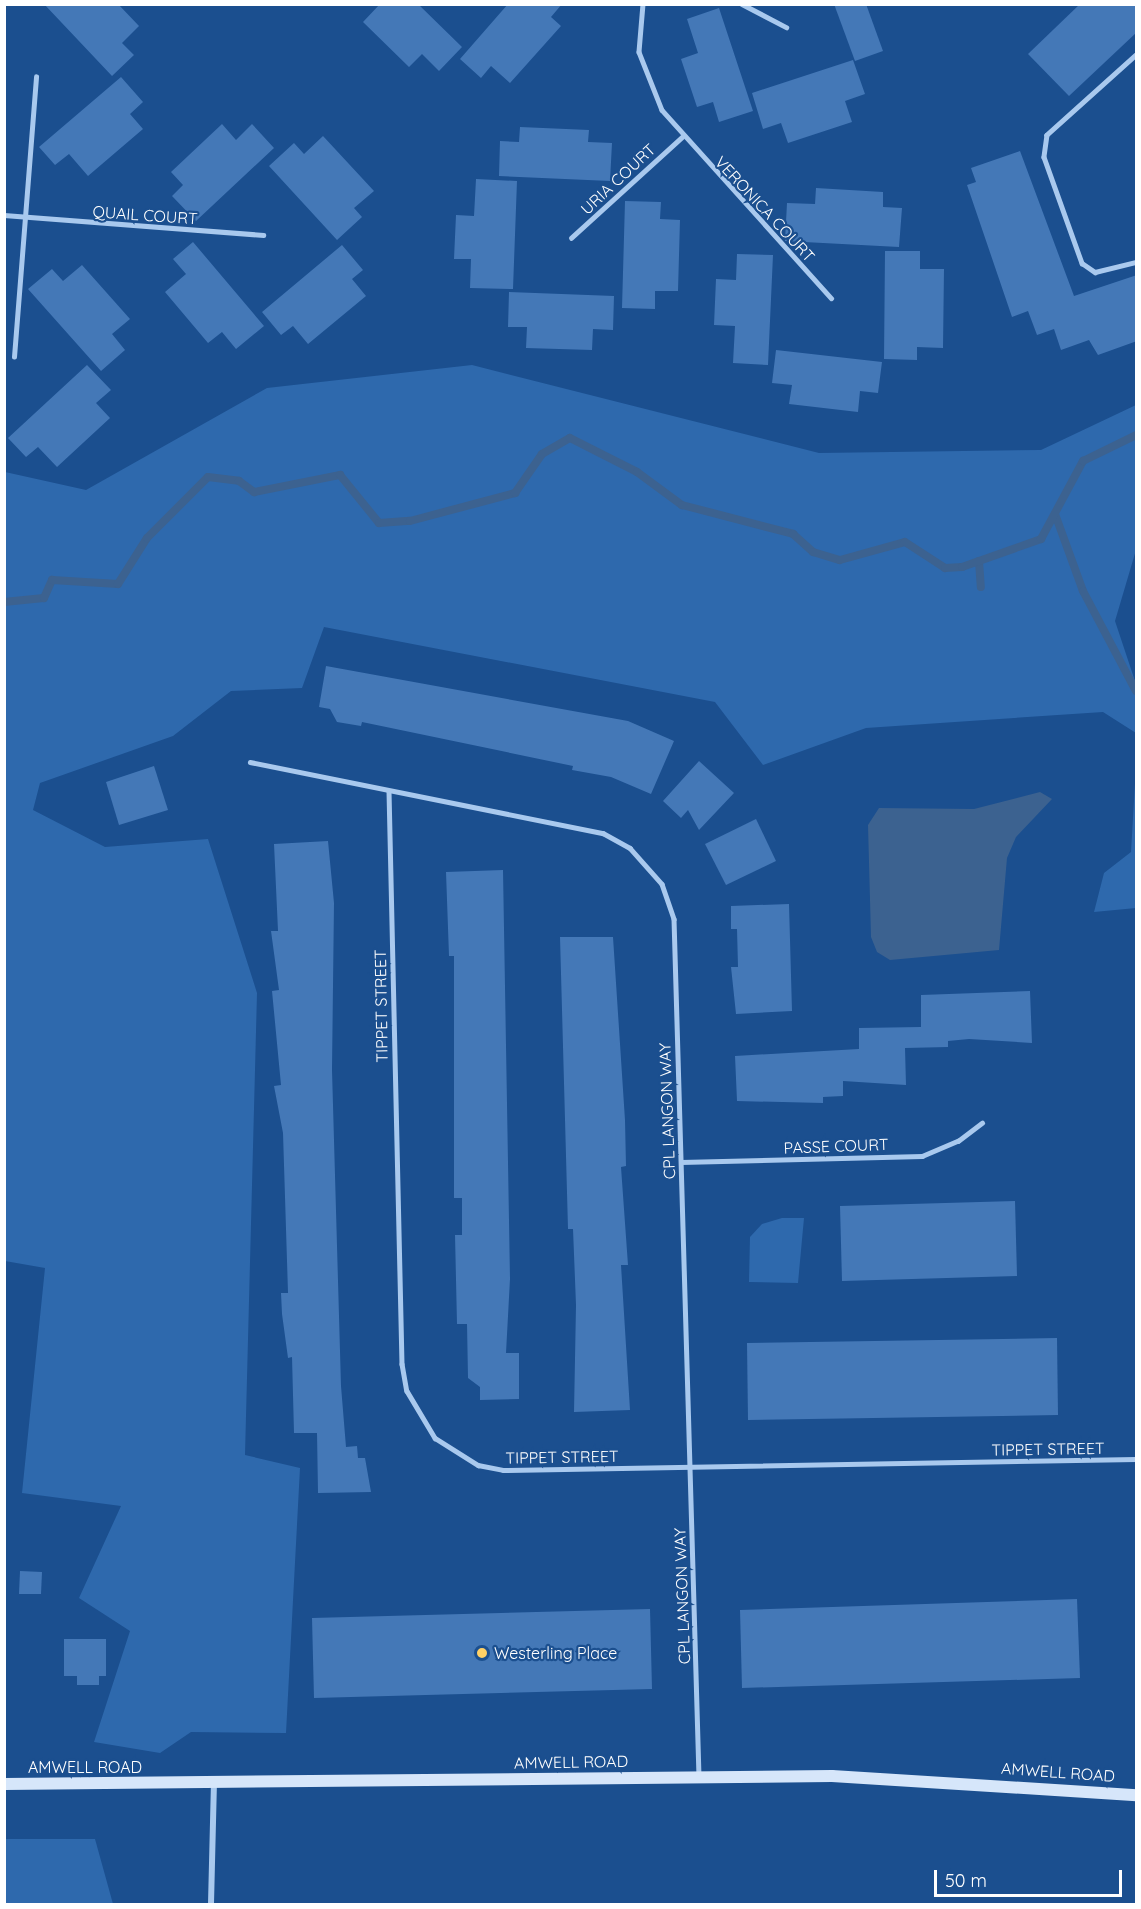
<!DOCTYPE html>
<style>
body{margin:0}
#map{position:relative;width:1141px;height:1909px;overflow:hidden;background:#1b4f8f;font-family:Quicksand,sans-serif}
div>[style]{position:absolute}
.green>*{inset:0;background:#2e69ad}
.water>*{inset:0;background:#3c6290}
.stream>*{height:8px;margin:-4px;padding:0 4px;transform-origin:4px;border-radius:4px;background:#3c6290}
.building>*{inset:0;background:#4478b7}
.lane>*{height:4.5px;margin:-2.25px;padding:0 2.25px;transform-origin:2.25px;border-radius:2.25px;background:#a9c9ee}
.street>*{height:6px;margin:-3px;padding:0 3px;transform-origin:3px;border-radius:3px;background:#a9c9ee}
.secondary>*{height:12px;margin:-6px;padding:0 6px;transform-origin:6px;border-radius:6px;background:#d6e6fa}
.dots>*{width:16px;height:16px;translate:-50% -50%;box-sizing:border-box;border:3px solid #1b4f8f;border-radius:50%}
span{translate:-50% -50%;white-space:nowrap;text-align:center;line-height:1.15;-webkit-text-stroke:4.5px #1b4f8f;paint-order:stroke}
.street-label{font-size:16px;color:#fff}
.poi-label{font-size:16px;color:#fff}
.left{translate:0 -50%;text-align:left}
.frame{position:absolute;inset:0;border:6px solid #fff;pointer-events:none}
.scale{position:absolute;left:934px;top:1870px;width:188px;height:27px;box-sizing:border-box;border:3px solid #fff;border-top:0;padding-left:8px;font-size:18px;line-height:21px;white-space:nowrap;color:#fff;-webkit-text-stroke:4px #1b4f8f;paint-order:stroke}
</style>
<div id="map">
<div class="green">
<div style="clip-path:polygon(472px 365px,819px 453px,1041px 450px,1136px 405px,1136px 550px,1115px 621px,1136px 684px,1136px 733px,1103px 712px,866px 728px,763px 765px,715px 702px,324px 627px,302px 688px,231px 691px,173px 736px,40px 783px,33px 810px,105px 847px,208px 839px,257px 993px,245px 1455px,300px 1468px,286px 1733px,191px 1732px,160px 1753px,94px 1742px,130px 1631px,79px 1598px,121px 1506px,22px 1493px,45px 1268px,5px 1261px,5px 472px,86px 490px,267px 388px)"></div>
<div style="clip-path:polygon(1136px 766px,1136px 908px,1094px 912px,1104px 873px,1131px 852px)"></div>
<div style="clip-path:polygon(782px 1218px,804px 1218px,798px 1283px,749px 1282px,750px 1237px,762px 1224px)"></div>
<div style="clip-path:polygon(5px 1839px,95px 1839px,113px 1904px,5px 1904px)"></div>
</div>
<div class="water">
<div style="clip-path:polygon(1040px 792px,1052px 799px,1016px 837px,1007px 858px,999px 950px,890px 960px,877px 952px,871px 937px,868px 825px,879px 808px,974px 809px)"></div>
</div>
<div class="stream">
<div style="left:1055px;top:514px;width:82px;rotate:70deg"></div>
<div style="left:1083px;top:591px;width:113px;rotate:62.1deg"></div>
<div style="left:979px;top:561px;width:26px;rotate:86deg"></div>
<div style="left:4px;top:602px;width:40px;rotate:-5.7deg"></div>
<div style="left:44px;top:598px;width:20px;rotate:-66deg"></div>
<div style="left:52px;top:580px;width:66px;rotate:3.5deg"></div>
<div style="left:118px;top:584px;width:54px;rotate:-57.8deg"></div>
<div style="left:147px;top:538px;width:86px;rotate:-45deg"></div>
<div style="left:208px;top:477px;width:31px;rotate:7deg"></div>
<div style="left:239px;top:481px;width:19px;rotate:36deg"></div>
<div style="left:254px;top:492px;width:88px;rotate:-11.2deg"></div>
<div style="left:340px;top:475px;width:62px;rotate:50.9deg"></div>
<div style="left:379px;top:523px;width:31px;rotate:-4deg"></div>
<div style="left:410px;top:521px;width:109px;rotate:-14.9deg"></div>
<div style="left:515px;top:493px;width:47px;rotate:-55.3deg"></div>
<div style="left:542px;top:454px;width:32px;rotate:-30deg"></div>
<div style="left:570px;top:438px;width:75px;rotate:26.9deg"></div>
<div style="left:637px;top:472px;width:56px;rotate:36.3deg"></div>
<div style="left:682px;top:505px;width:115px;rotate:14.6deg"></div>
<div style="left:793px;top:534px;width:27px;rotate:42deg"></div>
<div style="left:813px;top:552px;width:28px;rotate:17deg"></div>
<div style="left:840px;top:560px;width:67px;rotate:-15.5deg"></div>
<div style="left:905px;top:542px;width:48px;rotate:33deg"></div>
<div style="left:945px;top:568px;width:17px;rotate:-3deg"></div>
<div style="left:962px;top:567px;width:84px;rotate:-19.5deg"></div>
<div style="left:1041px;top:539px;width:89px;rotate:-61.7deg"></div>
<div style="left:1083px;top:461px;width:59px;rotate:-26.1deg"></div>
</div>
<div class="building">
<div style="clip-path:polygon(44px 4px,118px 4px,139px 26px,122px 43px,134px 55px,112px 76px)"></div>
<div style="clip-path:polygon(380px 4px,418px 4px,462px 47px,439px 71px,422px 54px,409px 67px,363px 22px)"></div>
<div style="clip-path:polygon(508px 4px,562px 4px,551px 17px,561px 26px,510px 83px,491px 66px,481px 78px,460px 59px)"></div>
<div style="clip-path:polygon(834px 4px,866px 4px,883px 51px,855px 61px)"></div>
<div style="clip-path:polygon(1080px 4px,1137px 4px,1137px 32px,1069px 96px,1028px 54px)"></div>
<div style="clip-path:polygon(719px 8px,753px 111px,719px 122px,713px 102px,697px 107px,681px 59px,698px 53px,687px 19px)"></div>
<div style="clip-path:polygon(853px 60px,865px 94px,845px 101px,852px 122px,788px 143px,781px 123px,763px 129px,752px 93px)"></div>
<div style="clip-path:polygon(121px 77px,143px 102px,130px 114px,143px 129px,88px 176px,69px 154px,55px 165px,39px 147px)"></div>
<div style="clip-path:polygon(222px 124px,236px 140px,252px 124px,274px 148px,196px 221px,172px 196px,183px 185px,171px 172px)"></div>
<div style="clip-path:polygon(520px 127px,589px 130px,588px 142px,612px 143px,610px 181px,499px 176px,500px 141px,519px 142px)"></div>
<div style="clip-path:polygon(323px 136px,374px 191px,354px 208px,362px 217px,337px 240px,269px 166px,294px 143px,304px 154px)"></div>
<div style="clip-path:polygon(1020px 151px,1074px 296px,1137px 275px,1137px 341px,1098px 355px,1089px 340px,1061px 350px,1054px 329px,1037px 335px,1028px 311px,1012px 317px,967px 185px,976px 182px,971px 168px)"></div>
<div style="clip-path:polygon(476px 179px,517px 181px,513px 289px,470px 288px,471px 259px,454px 259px,456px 215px,474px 216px)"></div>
<div style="clip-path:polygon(816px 188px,883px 192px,883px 207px,902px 208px,899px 247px,785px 241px,787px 203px,815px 204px)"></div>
<div style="clip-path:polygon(625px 201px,661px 202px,660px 219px,680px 220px,678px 291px,655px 291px,655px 309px,622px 308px)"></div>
<div style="clip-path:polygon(193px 242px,264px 326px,236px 349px,222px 332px,208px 343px,165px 292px,186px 274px,173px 259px)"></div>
<div style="clip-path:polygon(342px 245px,363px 270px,352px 279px,366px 296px,308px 344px,293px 326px,281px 335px,262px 312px)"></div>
<div style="clip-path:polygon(885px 251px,920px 251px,920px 269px,944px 269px,943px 348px,917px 347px,917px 360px,884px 359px)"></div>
<div style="clip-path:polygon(737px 254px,773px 255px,768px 365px,733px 363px,735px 326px,714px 325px,716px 279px,736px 280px)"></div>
<div style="clip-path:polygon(82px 265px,130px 319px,112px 334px,125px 350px,101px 371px,28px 289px,52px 269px,63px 281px)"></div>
<div style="clip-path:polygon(509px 292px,614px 296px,613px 330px,593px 329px,592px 350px,526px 348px,527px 327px,508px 327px)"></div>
<div style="clip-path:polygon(776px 350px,882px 362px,878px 393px,860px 391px,858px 412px,789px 404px,792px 385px,772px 383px)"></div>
<div style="clip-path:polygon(87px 365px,111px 390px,96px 403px,110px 418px,57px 467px,38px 447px,26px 457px,8px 438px)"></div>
<div style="clip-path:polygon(326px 666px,628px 721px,674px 741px,651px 794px,611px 777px,572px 770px,573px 766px,362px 722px,361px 726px,337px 722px,330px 709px,319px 707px)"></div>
<div style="clip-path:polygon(699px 761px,734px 793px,699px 830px,688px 810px,681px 818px,663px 801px)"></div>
<div style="clip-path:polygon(154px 766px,168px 810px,119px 825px,106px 782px)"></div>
<div style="clip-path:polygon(756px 819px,776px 861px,726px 885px,705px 844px)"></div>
<div style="clip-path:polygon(328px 841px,334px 903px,332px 1070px,341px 1386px,346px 1447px,357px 1446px,358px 1458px,365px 1458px,371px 1492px,318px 1493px,317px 1433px,294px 1433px,292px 1357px,288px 1358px,282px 1314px,281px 1293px,288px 1293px,283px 1133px,274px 1086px,281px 1085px,272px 991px,279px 990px,271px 931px,278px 931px,274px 844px)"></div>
<div style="clip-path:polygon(503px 870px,510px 1279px,506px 1353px,519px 1353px,519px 1399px,480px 1400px,480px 1387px,468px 1378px,467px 1324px,457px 1324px,455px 1235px,462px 1235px,462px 1198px,454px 1198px,454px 956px,449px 956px,446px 872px)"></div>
<div style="clip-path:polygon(789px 904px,792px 1011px,736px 1014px,731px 967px,738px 967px,737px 929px,731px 929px,731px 906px)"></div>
<div style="clip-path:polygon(560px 937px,613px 937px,625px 1120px,626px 1166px,621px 1167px,628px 1265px,621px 1265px,630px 1410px,574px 1412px,576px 1305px,573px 1229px,568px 1229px)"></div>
<div style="clip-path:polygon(1030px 991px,1032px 1043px,969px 1039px,948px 1041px,948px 1047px,905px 1048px,906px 1085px,843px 1081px,843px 1096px,823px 1097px,823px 1103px,737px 1101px,735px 1056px,859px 1049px,859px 1028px,921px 1027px,921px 995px)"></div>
<div style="clip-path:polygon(1015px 1201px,1017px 1276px,842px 1281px,840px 1206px)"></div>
<div style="clip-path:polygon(1057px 1338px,1058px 1415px,748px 1420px,747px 1343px)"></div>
<div style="clip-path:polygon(20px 1571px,42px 1572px,41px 1594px,19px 1594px)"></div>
<div style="clip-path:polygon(1077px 1599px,1080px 1678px,742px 1688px,740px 1610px)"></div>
<div style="clip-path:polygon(650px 1609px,652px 1689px,314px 1698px,312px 1618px)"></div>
<div style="clip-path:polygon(64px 1639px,106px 1639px,106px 1676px,99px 1676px,99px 1685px,77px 1685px,77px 1676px,64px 1676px)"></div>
</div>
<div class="lane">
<div style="left:643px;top:4px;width:48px;rotate:94.8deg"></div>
<div style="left:639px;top:52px;width:62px;rotate:68.4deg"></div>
<div style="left:662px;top:110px;width:253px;rotate:48deg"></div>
<div style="left:742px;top:4px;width:50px;rotate:27.6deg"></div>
<div style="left:1136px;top:55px;width:120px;rotate:138deg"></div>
<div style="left:1047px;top:135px;width:22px;rotate:98deg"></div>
<div style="left:1044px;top:157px;width:113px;rotate:70.3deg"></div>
<div style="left:1082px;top:263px;width:16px;rotate:35deg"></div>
<div style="left:1095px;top:272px;width:42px;rotate:-13.7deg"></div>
<div style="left:4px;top:215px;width:260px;rotate:4.4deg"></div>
<div style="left:571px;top:238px;width:150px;rotate:-42.3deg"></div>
<div style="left:14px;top:357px;width:281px;rotate:-85.5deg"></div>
<div style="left:250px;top:762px;width:360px;rotate:11.4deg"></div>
<div style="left:603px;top:833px;width:31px;rotate:29deg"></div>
<div style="left:630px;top:848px;width:48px;rotate:48.4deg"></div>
<div style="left:662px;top:884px;width:37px;rotate:71deg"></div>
<div style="left:674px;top:919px;width:856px;rotate:88.33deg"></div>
<div style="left:389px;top:791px;width:573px;rotate:88.7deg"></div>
<div style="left:402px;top:1364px;width:27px;rotate:80deg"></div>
<div style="left:407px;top:1391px;width:55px;rotate:59.2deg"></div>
<div style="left:435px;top:1438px;width:51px;rotate:32.1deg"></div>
<div style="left:478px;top:1465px;width:25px;rotate:11deg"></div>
<div style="left:503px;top:1470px;width:633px;rotate:-1deg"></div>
<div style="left:681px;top:1162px;width:241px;rotate:-1.4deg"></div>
<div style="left:922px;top:1156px;width:39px;rotate:-23deg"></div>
<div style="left:958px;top:1141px;width:30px;rotate:-37deg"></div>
</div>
<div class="street">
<div style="left:211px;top:1904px;width:121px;rotate:-88.6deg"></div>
</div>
<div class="secondary">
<div style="left:4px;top:1784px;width:828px;rotate:-0.55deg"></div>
<div style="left:832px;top:1776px;width:305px;rotate:3.6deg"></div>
</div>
<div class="dots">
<div style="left:482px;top:1653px;background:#ffd166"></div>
</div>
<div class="street-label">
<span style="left:618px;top:179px;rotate:-43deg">URIA COURT</span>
<span style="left:765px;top:209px;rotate:47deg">VERONICA COURT</span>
<span style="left:145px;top:215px;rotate:4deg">QUAIL COURT</span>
<span style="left:381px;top:1006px;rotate:-91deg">TIPPET STREET</span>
<span style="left:667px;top:1111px;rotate:-92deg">CPL LANGON WAY</span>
<span style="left:836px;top:1146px;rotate:-2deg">PASSE COURT</span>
<span style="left:1048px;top:1449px;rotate:-1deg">TIPPET STREET</span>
<span style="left:562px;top:1457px;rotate:-1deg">TIPPET STREET</span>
<span style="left:682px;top:1596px;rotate:-92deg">CPL LANGON WAY</span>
<span style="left:571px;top:1762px;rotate:-1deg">AMWELL ROAD</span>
<span style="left:85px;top:1767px">AMWELL ROAD</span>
<span style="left:1058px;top:1772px;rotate:4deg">AMWELL ROAD</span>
</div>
<div class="poi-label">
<span class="left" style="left:494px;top:1653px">Westerling Place</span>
</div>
<div class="frame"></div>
<div class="scale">50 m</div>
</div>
